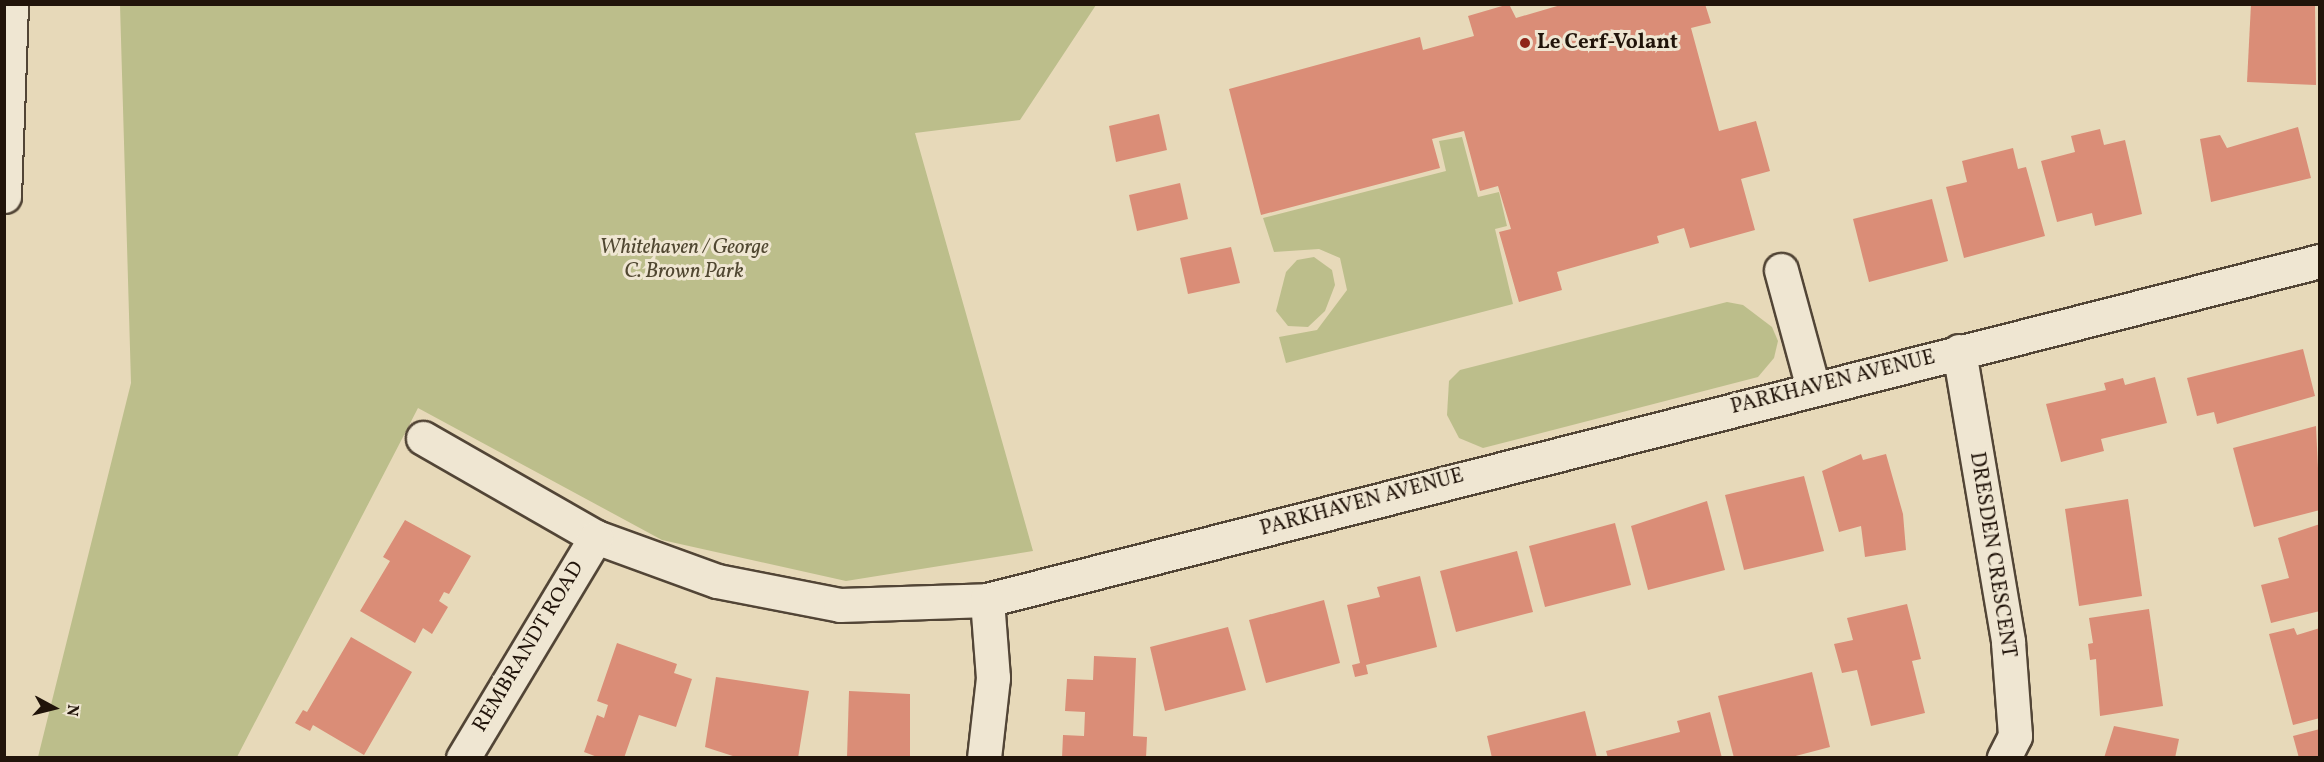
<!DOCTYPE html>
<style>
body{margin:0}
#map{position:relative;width:2324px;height:762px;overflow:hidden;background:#e7d9b9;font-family:Vollkorn,serif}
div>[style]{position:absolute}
.green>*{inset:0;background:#bcbe8b}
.building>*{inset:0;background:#da8d77}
.roads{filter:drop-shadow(2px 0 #524536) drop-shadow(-2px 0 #524536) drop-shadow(0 2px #524536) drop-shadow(0 -2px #524536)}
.minor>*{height:33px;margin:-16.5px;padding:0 16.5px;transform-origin:16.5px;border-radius:16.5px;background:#efe6d2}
.dots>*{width:16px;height:16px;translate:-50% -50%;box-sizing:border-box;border:3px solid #efe6d2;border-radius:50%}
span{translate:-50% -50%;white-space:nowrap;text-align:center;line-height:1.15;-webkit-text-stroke:6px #efe6d2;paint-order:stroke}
.poi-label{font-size:21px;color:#21140a;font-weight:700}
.left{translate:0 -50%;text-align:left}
.park-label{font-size:21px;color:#504731;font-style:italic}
.street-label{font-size:21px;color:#21140a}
.frame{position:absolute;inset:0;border:6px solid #21140a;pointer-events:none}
.north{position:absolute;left:24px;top:678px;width:60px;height:60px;-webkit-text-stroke:4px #efe6d2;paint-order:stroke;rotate:97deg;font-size:16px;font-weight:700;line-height:24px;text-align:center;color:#21140a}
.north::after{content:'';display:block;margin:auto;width:21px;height:27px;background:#21140a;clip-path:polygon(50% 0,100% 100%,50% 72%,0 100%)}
</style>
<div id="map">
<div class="green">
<div style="clip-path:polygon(120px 5px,1096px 5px,1020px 120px,915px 133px,1033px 551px,846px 581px,662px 540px,418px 408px,237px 757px,38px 757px,131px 383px)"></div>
<div style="clip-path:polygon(1462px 137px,1478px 197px,1499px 192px,1507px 226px,1495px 229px,1513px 304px,1286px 363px,1279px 337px,1317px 330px,1347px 290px,1340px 258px,1319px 249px,1274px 252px,1263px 218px,1446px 171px,1439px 141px)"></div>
<div style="clip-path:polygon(1314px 257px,1332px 270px,1335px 285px,1325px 311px,1308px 327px,1288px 326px,1276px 311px,1286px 272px,1297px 260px)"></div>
<div style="clip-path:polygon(1727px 302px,1743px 305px,1772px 327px,1778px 341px,1774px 358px,1758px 377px,1483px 448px,1459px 438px,1447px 415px,1449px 381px,1460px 370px)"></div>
</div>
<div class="building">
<div style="clip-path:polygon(1509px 4px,1516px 18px,1564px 4px,1705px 4px,1711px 23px,1691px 28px,1719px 131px,1756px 121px,1770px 171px,1741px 179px,1755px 230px,1690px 248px,1684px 228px,1657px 236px,1659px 243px,1557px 272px,1562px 290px,1519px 302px,1499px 232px,1511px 229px,1498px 186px,1480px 191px,1464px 131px,1432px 139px,1440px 168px,1261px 215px,1229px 89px,1420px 37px,1423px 50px,1474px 36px,1468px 16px)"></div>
<div style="clip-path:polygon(2251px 4px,2315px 4px,2316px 85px,2247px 82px)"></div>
<div style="clip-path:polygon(1159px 114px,1167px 150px,1116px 162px,1109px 126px)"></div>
<div style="clip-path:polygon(2298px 127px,2311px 178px,2211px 202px,2200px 139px,2220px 135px,2227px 148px)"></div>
<div style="clip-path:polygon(2100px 129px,2104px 145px,2125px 140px,2142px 214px,2095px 226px,2092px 213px,2057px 222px,2041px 161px,2075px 152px,2071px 136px)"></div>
<div style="clip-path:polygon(2013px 148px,2018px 169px,2026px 167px,2045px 236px,1964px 258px,1946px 187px,1967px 182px,1962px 161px)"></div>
<div style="clip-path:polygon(1180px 183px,1188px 219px,1137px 231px,1129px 195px)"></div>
<div style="clip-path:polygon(1932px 199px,1948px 261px,1869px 282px,1853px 219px)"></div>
<div style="clip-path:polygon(1231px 247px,1240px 283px,1188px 294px,1180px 258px)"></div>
<div style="clip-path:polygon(2303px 349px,2315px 396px,2217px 424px,2214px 412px,2197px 416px,2187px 378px)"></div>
<div style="clip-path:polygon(2155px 377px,2167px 423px,2101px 439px,2104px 451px,2061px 462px,2046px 404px,2106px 390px,2104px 383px,2123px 378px,2125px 385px)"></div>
<div style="clip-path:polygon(2316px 426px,2320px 510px,2254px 527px,2233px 448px)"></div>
<div style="clip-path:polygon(1861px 454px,1863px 460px,1886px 454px,1903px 514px,1906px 550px,1865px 557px,1861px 526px,1839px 532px,1822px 471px)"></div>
<div style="clip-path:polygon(1804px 476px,1824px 551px,1744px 570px,1725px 495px)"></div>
<div style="clip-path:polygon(2128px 499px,2142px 596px,2079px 606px,2065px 509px)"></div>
<div style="clip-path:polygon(1707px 501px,1725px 570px,1648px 590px,1631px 526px)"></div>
<div style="clip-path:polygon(405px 520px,471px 556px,449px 594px,444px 592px,439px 601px,448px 607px,432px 634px,423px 628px,415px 643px,360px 611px,390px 561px,383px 557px)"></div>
<div style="clip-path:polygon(1615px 523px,1631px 585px,1545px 607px,1529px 546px)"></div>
<div style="clip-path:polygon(2320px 524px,2320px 611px,2271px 623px,2261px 585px,2289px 578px,2278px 538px)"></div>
<div style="clip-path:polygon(1517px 551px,1533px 612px,1456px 632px,1440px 571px)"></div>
<div style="clip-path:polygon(1420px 576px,1437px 647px,1366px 665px,1368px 674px,1355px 677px,1352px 665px,1360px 663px,1347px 605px,1380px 597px,1377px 587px)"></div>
<div style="clip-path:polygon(1324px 600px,1340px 663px,1266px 683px,1249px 620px)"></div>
<div style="clip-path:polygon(1907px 604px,1921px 659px,1912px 661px,1925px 713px,1871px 726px,1857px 670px,1842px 673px,1834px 644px,1853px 640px,1847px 618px)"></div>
<div style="clip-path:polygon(2149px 609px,2163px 706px,2100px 716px,2096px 659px,2090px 660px,2088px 644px,2093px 643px,2089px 618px)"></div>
<div style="clip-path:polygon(1228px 627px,1246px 690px,1165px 711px,1150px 647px)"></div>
<div style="clip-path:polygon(2294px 628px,2297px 635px,2320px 628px,2320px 718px,2293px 725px,2269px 634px)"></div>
<div style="clip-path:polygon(351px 637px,412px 672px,364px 755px,313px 725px,310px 731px,295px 723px,303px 710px,307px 712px)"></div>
<div style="clip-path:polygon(617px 643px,677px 664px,674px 673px,692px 679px,676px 727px,639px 715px,624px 758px,600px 758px,584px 752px,597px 715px,604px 718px,608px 705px,597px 701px)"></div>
<div style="clip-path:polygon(1094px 656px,1136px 658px,1133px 736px,1147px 737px,1146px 758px,1062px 758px,1063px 735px,1084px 736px,1085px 712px,1065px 711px,1067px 679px,1093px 680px)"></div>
<div style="clip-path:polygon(1812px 672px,1830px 747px,1788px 758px,1734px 758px,1718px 696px)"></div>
<div style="clip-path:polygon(716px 677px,809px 691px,798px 758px,739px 758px,705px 747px)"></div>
<div style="clip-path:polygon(849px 691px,910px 694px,910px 758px,847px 758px)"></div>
<div style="clip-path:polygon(1585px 711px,1597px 758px,1492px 758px,1487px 736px)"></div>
<div style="clip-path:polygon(1710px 712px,1722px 758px,1608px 758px,1606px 751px,1680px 732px,1677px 721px)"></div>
<div style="clip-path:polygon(2114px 726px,2179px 739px,2175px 758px,2104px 758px)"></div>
<div style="clip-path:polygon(2320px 729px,2320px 758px,2299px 758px,2293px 736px)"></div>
</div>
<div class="roads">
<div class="minor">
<div style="left:4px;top:196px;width:192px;rotate:-87.9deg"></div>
<div style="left:1781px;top:270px;width:122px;rotate:74.8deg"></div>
<div style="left:1959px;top:351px;width:295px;rotate:80.4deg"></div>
<div style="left:2008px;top:642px;width:94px;rotate:85.7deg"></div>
<div style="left:2015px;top:736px;width:25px;rotate:117deg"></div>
<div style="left:423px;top:438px;width:199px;rotate:29.8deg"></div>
<div style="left:596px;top:537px;width:129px;rotate:20deg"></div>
<div style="left:717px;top:581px;width:125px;rotate:11deg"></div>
<div style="left:840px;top:605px;width:147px;rotate:-1.9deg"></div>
<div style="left:987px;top:600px;width:1375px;rotate:-14.27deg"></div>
<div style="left:463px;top:758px;width:258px;rotate:-59deg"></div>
<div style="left:984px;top:758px;width:81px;rotate:-83.6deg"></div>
<div style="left:993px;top:678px;width:78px;rotate:-94.4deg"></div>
</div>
</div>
<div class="dots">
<div style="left:1525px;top:43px;background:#8f2418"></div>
</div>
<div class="poi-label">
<span class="left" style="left:1537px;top:43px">Le Cerf-Volant</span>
</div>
<div class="park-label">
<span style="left:684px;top:260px">Whitehaven / George<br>C. Brown Park</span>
</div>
<div class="street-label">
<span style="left:1833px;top:383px;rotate:-14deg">PARKHAVEN AVENUE</span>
<span style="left:1362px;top:503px;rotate:-15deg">PARKHAVEN AVENUE</span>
<span style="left:1992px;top:555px;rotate:81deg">DRESDEN CRESCENT</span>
<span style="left:529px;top:647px;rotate:-59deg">REMBRANDT ROAD</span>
</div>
<div class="frame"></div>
<div class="north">N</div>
</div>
